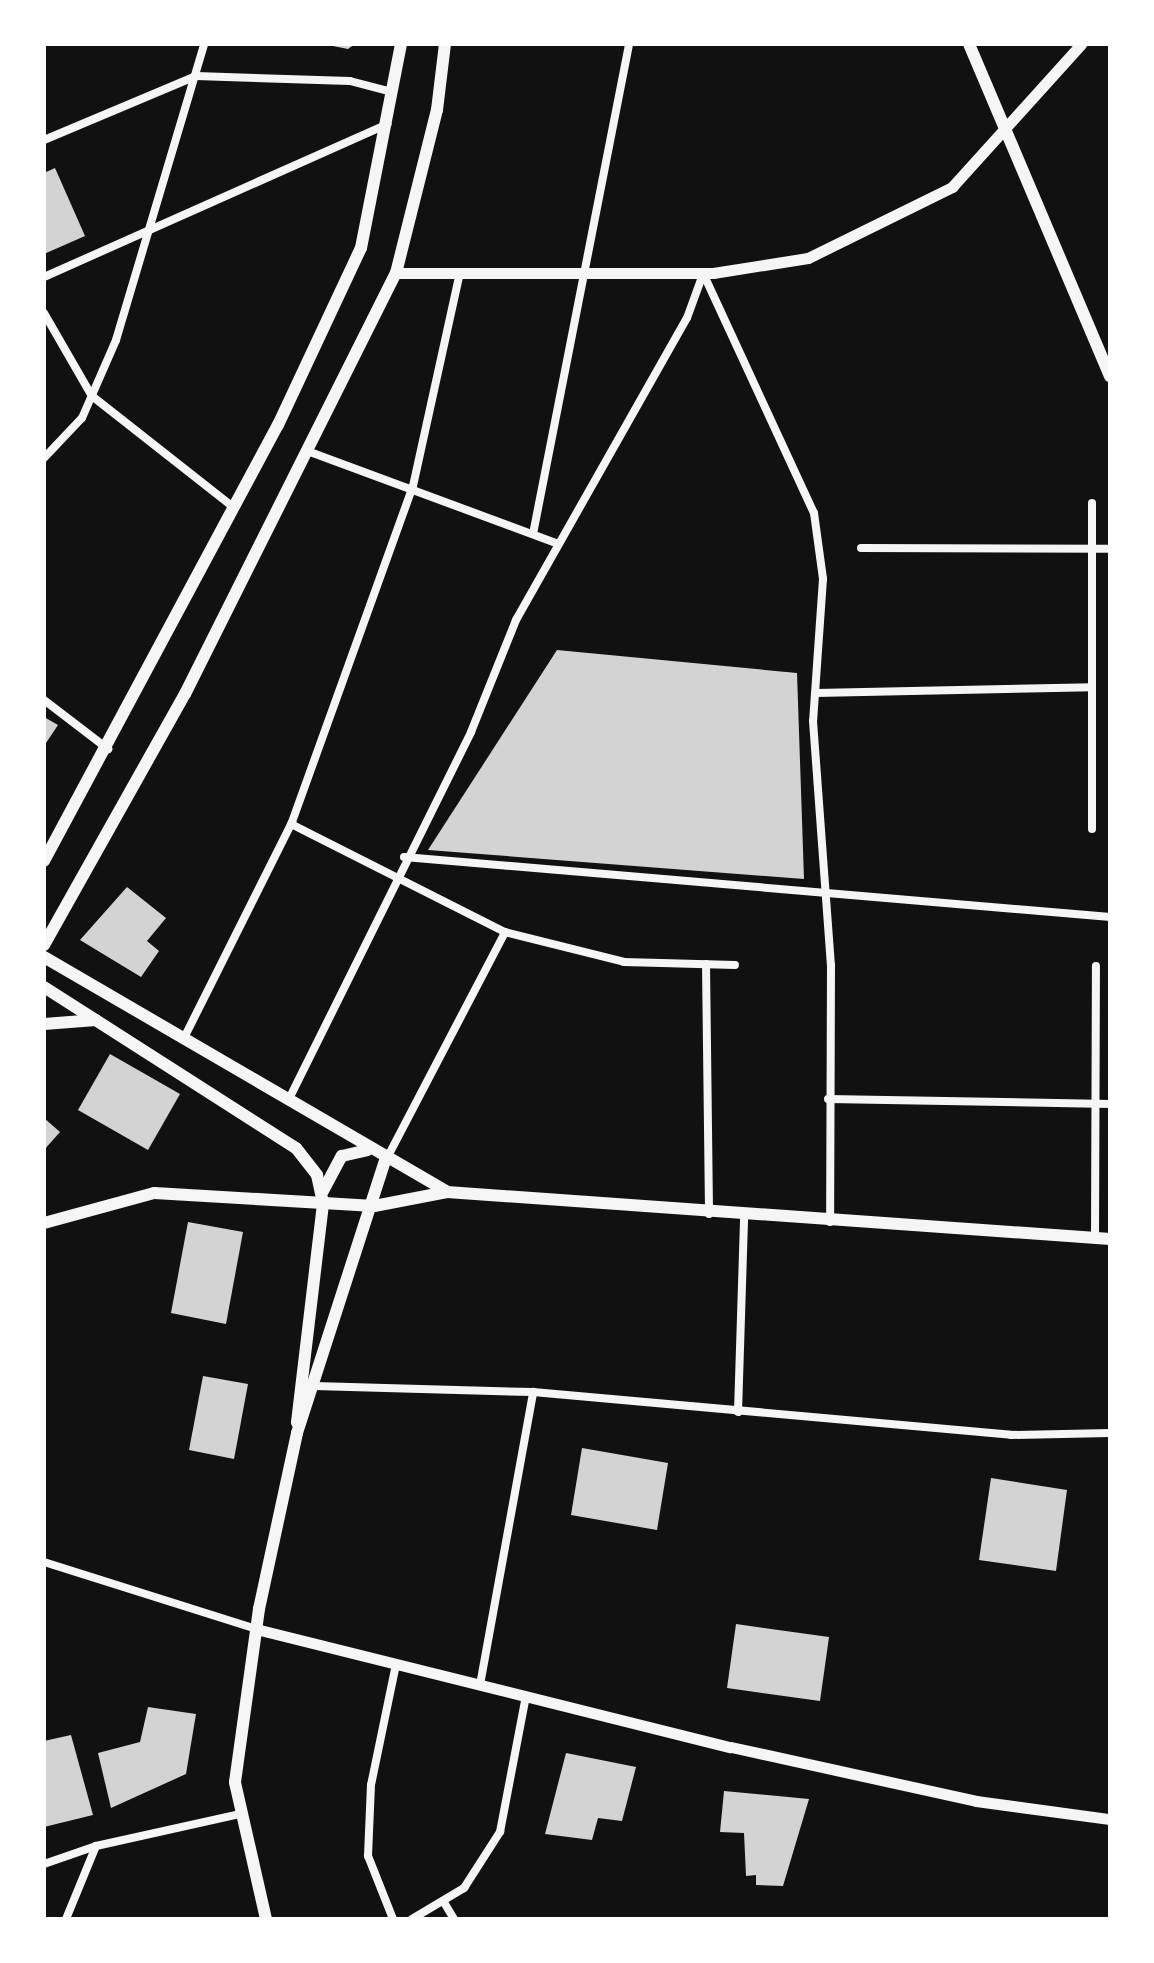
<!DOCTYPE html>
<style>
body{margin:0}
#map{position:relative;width:1154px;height:1963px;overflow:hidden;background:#111;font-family:Signika,sans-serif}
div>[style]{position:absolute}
.building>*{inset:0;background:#d3d3d3}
.minor>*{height:8px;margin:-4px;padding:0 4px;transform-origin:4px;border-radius:4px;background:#f5f5f5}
.tertiary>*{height:11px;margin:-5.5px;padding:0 5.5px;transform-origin:5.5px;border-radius:5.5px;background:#f5f5f5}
.secondary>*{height:12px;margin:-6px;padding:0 6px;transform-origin:6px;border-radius:6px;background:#f5f5f5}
span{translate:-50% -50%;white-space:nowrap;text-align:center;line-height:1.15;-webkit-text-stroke:8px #fff;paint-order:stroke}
.frame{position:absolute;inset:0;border:46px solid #fff;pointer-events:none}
</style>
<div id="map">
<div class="building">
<div style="clip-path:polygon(323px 44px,355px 44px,348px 49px)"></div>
<div style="clip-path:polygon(55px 168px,85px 236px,44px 254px,44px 173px)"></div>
<div style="clip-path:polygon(557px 650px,797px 673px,804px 879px,428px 850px)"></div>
<div style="clip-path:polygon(44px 717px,58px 725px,44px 746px)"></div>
<div style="clip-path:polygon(127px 887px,166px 918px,147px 941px,159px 951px,141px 977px,80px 940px)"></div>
<div style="clip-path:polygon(110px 1054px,180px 1094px,148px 1150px,78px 1110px)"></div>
<div style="clip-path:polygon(44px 1118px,60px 1132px,44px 1150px)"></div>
<div style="clip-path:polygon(188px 1222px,243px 1232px,226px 1324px,171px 1313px)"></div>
<div style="clip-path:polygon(203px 1376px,248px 1384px,234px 1459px,189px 1450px)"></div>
<div style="clip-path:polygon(582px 1448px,668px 1463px,657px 1530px,571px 1515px)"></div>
<div style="clip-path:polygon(991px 1478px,1067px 1490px,1056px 1571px,979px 1560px)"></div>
<div style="clip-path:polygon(736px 1624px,829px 1637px,820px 1701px,727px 1688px)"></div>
<div style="clip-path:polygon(148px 1707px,196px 1714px,186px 1774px,111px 1808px,98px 1753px,140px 1742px)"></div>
<div style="clip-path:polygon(71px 1735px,93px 1815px,44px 1827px,44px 1741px)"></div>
<div style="clip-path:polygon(566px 1753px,636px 1767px,622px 1821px,598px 1818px,592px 1840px,545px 1834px)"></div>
<div style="clip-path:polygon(724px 1791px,809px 1799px,783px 1886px,756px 1885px,756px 1875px,746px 1876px,744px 1833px,720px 1832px)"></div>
</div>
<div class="minor">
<div style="left:44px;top:140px;width:165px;rotate:-22.8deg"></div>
<div style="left:196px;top:76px;width:154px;rotate:1.9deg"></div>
<div style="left:350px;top:81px;width:43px;rotate:14.7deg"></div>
<div style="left:703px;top:273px;width:264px;rotate:65.2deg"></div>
<div style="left:814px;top:513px;width:67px;rotate:82.2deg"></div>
<div style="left:823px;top:579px;width:142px;rotate:94deg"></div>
<div style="left:813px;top:721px;width:245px;rotate:85.8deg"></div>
<div style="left:831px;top:965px;width:257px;rotate:90.2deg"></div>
<div style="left:44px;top:277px;width:376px;rotate:-24deg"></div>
<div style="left:44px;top:313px;width:96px;rotate:60deg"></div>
<div style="left:92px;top:396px;width:179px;rotate:38.2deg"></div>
<div style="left:310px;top:452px;width:265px;rotate:20.3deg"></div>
<div style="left:44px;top:458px;width:55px;rotate:-46.5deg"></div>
<div style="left:82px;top:418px;width:85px;rotate:-66.4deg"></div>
<div style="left:116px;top:340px;width:309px;rotate:-73.4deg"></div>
<div style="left:1092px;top:503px;width:326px;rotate:90deg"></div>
<div style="left:533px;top:534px;width:499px;rotate:-78.9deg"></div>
<div style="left:861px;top:548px;width:249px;rotate:0.2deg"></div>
<div style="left:816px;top:693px;width:276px;rotate:-1.2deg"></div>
<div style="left:44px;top:700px;width:81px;rotate:37.4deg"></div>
<div style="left:291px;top:824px;width:240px;rotate:26.8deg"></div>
<div style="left:505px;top:932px;width:123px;rotate:14.1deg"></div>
<div style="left:624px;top:962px;width:111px;rotate:1.5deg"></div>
<div style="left:404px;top:857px;width:709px;rotate:4.86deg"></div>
<div style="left:706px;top:964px;width:250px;rotate:89.3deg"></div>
<div style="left:183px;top:1040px;width:244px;rotate:-63.4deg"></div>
<div style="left:292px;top:822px;width:357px;rotate:-70.2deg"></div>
<div style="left:413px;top:486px;width:218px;rotate:-77.6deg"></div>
<div style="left:828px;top:1099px;width:282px;rotate:1deg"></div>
<div style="left:288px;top:1101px;width:412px;rotate:-63.6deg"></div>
<div style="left:471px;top:732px;width:121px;rotate:-68.1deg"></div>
<div style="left:516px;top:620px;width:347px;rotate:-60.5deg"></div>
<div style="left:687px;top:318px;width:47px;rotate:-70deg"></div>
<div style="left:386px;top:1160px;width:257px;rotate:-62.4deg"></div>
<div style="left:1095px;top:1238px;width:272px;rotate:-89.8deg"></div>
<div style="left:314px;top:1386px;width:219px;rotate:1.6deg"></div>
<div style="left:533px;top:1392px;width:480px;rotate:5.1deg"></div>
<div style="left:1011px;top:1435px;width:99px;rotate:-1.2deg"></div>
<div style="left:738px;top:1412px;width:195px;rotate:-88.2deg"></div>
<div style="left:44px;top:1562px;width:222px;rotate:17.5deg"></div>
<div style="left:480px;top:1685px;width:298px;rotate:-79.7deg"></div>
<div style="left:44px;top:1864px;width:55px;rotate:-19.1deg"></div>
<div style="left:445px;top:1904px;width:17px;rotate:59deg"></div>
<div style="left:66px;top:1919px;width:79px;rotate:-67.7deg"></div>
<div style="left:96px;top:1846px;width:148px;rotate:-12.5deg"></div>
<div style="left:393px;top:1919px;width:68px;rotate:-111.6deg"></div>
<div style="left:368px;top:1856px;width:71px;rotate:-87.6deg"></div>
<div style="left:371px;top:1785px;width:124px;rotate:-78.3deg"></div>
<div style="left:412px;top:1919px;width:61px;rotate:-30.8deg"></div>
<div style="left:464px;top:1888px;width:67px;rotate:-57.3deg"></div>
<div style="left:500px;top:1832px;width:138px;rotate:-79.2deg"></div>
</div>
<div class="tertiary">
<div style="left:396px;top:273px;width:317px"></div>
<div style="left:713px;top:273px;width:96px;rotate:-9deg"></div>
<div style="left:808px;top:258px;width:161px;rotate:-26.2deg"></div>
<div style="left:952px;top:187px;width:193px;rotate:-47.9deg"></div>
<div style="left:256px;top:1629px;width:489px;rotate:14deg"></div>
<div style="left:731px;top:1747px;width:251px;rotate:12.4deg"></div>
<div style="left:976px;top:1801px;width:135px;rotate:7.7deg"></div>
</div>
<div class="secondary">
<div style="left:969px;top:44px;width:361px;rotate:67deg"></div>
<div style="left:44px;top:861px;width:495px;rotate:-61.8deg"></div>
<div style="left:278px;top:425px;width:195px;rotate:-64.9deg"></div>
<div style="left:361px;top:248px;width:208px;rotate:-78.9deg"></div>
<div style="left:44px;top:945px;width:288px;rotate:-60.7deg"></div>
<div style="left:185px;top:694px;width:471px;rotate:-63.4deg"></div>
<div style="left:396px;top:273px;width:168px;rotate:-75.9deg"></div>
<div style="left:437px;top:110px;width:66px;rotate:-83.1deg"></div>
<div style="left:44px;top:957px;width:467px;rotate:30.2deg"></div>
<div style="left:447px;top:1192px;width:74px;rotate:169.1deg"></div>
<div style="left:374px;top:1206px;width:220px;rotate:-176.6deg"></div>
<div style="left:154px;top:1193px;width:114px;rotate:164.7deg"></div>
<div style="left:44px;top:987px;width:299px;rotate:32.6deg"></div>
<div style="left:296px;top:1148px;width:34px;rotate:52deg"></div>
<div style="left:317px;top:1175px;width:30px;rotate:78deg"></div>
<div style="left:323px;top:1204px;width:220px;rotate:96.8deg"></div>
<div style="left:44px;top:1024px;width:52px;rotate:-4.4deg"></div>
<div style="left:323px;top:1191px;width:40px;rotate:-62deg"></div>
<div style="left:342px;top:1156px;width:26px;rotate:-13deg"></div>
<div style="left:447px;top:1192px;width:665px;rotate:4.05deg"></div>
<div style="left:266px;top:1919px;width:140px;rotate:-102.8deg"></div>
<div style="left:235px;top:1782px;width:175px;rotate:-82.1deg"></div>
<div style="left:259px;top:1609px;width:180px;rotate:-77.8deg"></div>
<div style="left:297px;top:1433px;width:286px;rotate:-72.1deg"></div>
</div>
<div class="frame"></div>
</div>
